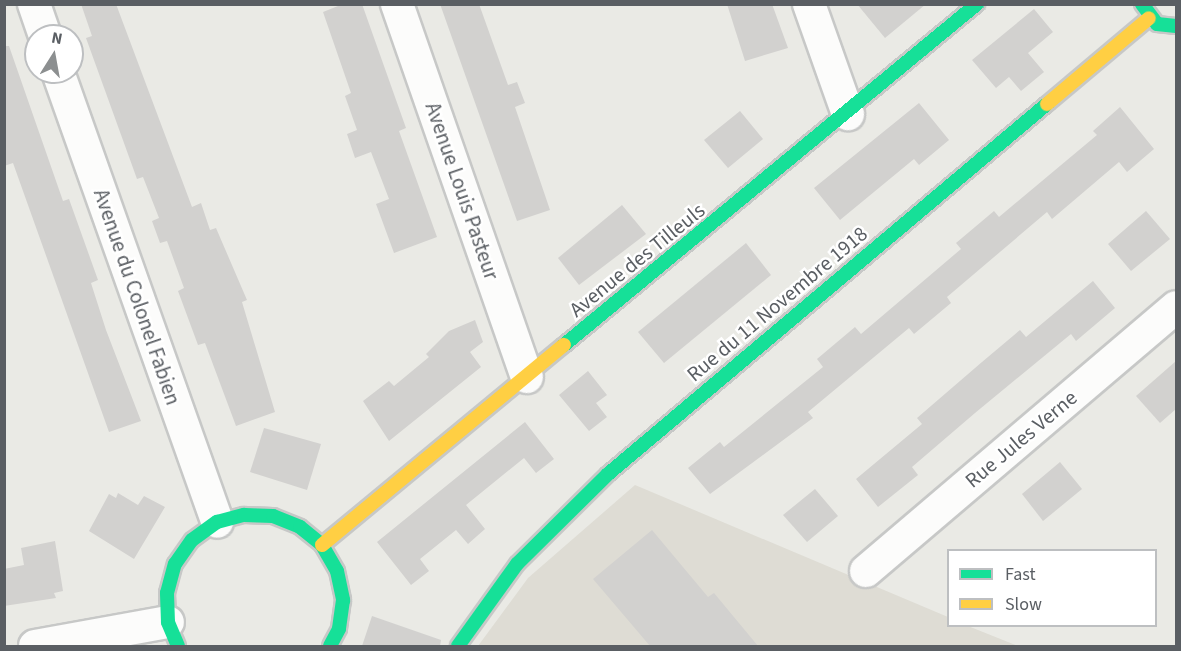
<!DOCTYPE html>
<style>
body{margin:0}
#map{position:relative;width:1181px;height:651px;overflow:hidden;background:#eaeae5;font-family:"Source Sans 3",sans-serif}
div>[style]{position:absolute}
.education>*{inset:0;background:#dedcd4}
.building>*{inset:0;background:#d2d1cf}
.roads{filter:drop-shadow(2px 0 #c7c8c7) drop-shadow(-2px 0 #c7c8c7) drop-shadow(0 2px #c7c8c7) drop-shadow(0 -2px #c7c8c7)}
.street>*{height:32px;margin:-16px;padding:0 16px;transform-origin:16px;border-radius:16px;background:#fcfcfb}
.fast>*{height:14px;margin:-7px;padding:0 7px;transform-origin:7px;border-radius:7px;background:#16e098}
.slow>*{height:14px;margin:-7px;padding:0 7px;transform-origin:7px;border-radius:7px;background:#ffcf43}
span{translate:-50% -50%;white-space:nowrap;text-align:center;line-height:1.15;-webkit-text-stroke:5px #fff;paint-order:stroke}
.street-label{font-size:21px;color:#5a5e63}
.frame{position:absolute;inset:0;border:6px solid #5a5e63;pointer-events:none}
.legend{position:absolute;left:947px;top:549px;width:210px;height:78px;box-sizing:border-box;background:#fff;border:2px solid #bdbfc1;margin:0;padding:8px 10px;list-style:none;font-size:18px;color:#5a5e63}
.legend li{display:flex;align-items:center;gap:12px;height:30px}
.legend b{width:30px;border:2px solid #bdbfc1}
.north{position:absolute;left:24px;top:24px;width:60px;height:60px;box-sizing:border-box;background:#fff;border:2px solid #bdbfc1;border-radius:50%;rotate:11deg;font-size:16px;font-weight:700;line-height:24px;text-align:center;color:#5a5e63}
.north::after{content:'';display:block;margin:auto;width:21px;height:27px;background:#8c8f90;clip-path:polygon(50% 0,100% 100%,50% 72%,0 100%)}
</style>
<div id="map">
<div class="education">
<div style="clip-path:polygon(635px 485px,948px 617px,948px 626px,968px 626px,1018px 646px,478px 646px,528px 578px)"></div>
</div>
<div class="building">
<div style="clip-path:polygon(81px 4px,116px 4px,192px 207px,201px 203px,210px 230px,216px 228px,247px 300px,242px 302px,275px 412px,236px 426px,205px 343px,198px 345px,178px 291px,184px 288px,167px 241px,160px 243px,152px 221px,159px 218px,143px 177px,137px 179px,86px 38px,92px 36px)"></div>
<div style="clip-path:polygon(343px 4px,362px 4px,406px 128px,399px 131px,437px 237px,394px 253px,376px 204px,389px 199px,371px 152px,355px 158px,347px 134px,357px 130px,345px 96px,351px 93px,323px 12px)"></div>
<div style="clip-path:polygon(440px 4px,479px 4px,508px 85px,517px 82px,525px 103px,515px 107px,550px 210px,517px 221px)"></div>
<div style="clip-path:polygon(727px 4px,772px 4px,788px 48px,745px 61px)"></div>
<div style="clip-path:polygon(857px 4px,926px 4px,885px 38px)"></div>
<div style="clip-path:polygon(1034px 9px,1053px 32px,1028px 53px,1044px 72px,1021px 91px,1009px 77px,996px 88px,972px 60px)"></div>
<div style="clip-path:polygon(4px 46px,9px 46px,63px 201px,69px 199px,98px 280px,91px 283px,106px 330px,141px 421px,109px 432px,13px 163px,4px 166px)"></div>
<div style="clip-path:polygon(919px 103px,949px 140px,919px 165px,914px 159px,840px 220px,814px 188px)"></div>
<div style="clip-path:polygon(1120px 107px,1154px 149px,1127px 172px,1119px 162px,1052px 219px,1047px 212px,947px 297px,951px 303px,914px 334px,909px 328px,808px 412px,813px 418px,710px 494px,688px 468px,720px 442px,724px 447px,823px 367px,817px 359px,855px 327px,861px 334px,961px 249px,956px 243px,994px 211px,999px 217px,1097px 135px,1093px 131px)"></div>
<div style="clip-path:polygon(740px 111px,763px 139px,728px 168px,704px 140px)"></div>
<div style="clip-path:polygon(622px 205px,646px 234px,579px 285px,558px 258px)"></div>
<div style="clip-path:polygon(1146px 211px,1170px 239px,1131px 271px,1108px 244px)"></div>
<div style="clip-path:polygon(746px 243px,771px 275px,664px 363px,638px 332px)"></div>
<div style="clip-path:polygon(1093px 281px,1115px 308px,1076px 341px,1071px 334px,975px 413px,912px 467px,918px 475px,878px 507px,856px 479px,922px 424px,917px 418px,982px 362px,1020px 330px,1026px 337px)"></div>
<div style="clip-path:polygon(475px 320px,483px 342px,470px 352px,481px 367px,389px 441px,363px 401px,389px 381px,394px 386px,429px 357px,426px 354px,449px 331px)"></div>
<div style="clip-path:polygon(1176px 361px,1176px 409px,1160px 423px,1136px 396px)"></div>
<div style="clip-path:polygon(588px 371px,607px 395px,596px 403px,607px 417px,589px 431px,559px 395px)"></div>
<div style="clip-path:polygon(525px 422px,554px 459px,536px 473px,524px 458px,466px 505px,485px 529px,468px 544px,456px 530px,420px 559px,429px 571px,411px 585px,377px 542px)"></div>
<div style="clip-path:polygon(264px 428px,321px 444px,307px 490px,250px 472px)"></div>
<div style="clip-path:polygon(1060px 462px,1082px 489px,1043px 521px,1022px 494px)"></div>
<div style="clip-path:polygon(815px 489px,838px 516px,807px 542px,783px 515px)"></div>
<div style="clip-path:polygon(118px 493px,138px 505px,144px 496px,165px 507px,134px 559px,89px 531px,109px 494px,116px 498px)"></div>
<div style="clip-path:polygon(652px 530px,708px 597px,714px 593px,758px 646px,650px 646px,593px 579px)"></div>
<div style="clip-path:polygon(55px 541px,63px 591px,54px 593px,56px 598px,4px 606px,4px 569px,24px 565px,21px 548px)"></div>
<div style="clip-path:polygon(372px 616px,441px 640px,440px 646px,362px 646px)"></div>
</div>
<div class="roads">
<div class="street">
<div style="left:34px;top:4px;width:34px;rotate:71deg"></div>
<div style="left:397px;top:4px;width:395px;rotate:70.8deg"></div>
<div style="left:809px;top:4px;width:117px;rotate:70.5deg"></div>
<div style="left:58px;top:72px;width:477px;rotate:70.5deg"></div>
<div style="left:866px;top:571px;width:407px;rotate:-40.4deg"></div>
<div style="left:35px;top:646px;width:135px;rotate:-10.2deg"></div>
</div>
<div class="fast">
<div style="left:1142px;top:4px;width:25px;rotate:53deg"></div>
<div style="left:1157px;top:24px;width:19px;rotate:6deg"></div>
<div style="left:564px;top:345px;width:536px;rotate:-39.55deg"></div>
<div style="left:178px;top:646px;width:26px;rotate:-113deg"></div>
<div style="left:168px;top:622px;width:29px;rotate:-92deg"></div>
<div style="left:167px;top:593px;width:30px;rotate:-75deg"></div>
<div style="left:175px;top:564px;width:29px;rotate:-55deg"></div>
<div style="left:192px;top:540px;width:31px;rotate:-36deg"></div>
<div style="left:217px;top:522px;width:28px;rotate:-15deg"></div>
<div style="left:244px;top:515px;width:29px;rotate:2deg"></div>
<div style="left:273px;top:516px;width:29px;rotate:22deg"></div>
<div style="left:300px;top:527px;width:28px;rotate:39deg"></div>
<div style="left:322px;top:545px;width:30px;rotate:60deg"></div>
<div style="left:337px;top:571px;width:30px;rotate:78deg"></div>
<div style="left:343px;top:600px;width:29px;rotate:98deg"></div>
<div style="left:339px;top:629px;width:19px;rotate:118deg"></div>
<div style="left:458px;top:646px;width:101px;rotate:-54.3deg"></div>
<div style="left:517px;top:564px;width:128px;rotate:-44.7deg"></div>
<div style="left:608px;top:474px;width:574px;rotate:-40.13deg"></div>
</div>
<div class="slow">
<div style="left:1047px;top:104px;width:133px;rotate:-40.1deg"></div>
<div style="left:322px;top:545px;width:314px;rotate:-39.6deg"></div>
</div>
</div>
<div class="street-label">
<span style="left:462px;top:191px;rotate:71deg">Avenue Louis Pasteur</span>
<span style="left:637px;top:260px;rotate:-39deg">Avenue des Tilleuls</span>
<span style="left:137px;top:297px;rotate:71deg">Avenue du Colonel Fabien</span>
<span style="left:777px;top:304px;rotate:-40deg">Rue du 11 Novembre 1918</span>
<span style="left:1021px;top:439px;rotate:-40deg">Rue Jules Verne</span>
</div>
<div class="frame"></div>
<ul class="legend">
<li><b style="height:8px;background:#16e098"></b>Fast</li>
<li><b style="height:8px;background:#ffcf43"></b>Slow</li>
</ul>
<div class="north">N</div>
</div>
